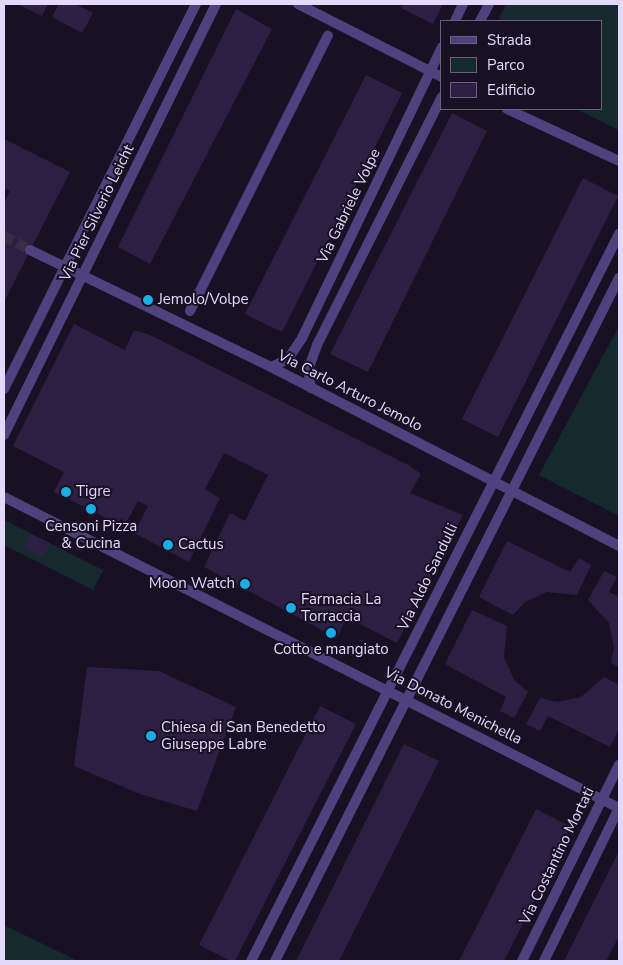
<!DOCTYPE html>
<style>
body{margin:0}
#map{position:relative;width:623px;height:965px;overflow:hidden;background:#181124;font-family:"Nunito Sans",sans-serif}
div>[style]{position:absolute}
.green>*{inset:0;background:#152a2d}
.building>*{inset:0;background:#2d1f43}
.street-tunnel>*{height:10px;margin-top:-5px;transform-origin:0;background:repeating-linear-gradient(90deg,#362f44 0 10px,transparent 0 15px)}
.street>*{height:10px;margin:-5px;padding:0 5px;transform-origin:5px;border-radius:5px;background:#4e427e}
.dots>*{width:14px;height:14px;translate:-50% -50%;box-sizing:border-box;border:2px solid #181124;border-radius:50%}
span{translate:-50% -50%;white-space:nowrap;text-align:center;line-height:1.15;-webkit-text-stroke:4px #181124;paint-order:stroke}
.street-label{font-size:15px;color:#e2d9fb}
.poi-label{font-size:15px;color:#e2d9fb}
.left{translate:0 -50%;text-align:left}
.right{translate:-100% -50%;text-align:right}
.frame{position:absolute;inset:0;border:5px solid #e2d9fb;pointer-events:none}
.legend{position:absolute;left:440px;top:20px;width:162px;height:90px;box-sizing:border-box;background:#181124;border:1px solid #69617a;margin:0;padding:6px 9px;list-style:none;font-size:15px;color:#e2d9fb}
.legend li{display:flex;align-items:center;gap:10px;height:25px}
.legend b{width:25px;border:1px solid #69617a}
</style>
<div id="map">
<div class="green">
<div style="clip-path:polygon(506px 4px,619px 4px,619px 130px,577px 109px,602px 109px,602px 21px,498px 21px)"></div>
<div style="clip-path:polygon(619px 326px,619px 516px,539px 475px)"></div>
<div style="clip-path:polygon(4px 520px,103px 570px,93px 590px,4px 545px)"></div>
<div style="clip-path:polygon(4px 925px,78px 961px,4px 961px)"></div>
</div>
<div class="building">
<div style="clip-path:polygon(17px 4px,48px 4px,42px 16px)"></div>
<div style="clip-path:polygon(59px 4px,75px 4px,93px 13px,82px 33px,52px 17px)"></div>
<div style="clip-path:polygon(403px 4px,443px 4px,433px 24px,401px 8px)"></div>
<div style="clip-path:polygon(236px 9px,272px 29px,150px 264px,118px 247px)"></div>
<div style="clip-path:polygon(366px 75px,402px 93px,282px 332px,245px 314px)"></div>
<div style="clip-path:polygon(452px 113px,487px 131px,368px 372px,330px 354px)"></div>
<div style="clip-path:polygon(4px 139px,70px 172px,4px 302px,4px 203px,10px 191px,4px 188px)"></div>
<div style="clip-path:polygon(583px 178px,618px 196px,498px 437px,462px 419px)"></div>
<div style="clip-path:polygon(74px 324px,125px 350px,134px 330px,148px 334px,410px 466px,421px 474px,410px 493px,463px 515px,397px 643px,356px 622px,360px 612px,351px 608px,337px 638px,204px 567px,230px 513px,245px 521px,268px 475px,224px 453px,205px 489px,220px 498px,189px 562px,134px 533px,148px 506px,138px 501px,124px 527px,54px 492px,64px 472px,13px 446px)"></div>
<div style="clip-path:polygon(30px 534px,50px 543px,43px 557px,24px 548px)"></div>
<div style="clip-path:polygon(507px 541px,570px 572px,579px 558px,591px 565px,577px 595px,547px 592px,525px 602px,513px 615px,479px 597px)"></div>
<div style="clip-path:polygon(604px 571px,617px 577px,609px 592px,619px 597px,619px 667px,611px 663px,614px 647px,609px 623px,588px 600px)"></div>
<div style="clip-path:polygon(472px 610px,507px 626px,504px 657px,514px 680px,528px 692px,514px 718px,500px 711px,506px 697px,445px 664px)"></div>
<div style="clip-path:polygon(87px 667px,159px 671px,236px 707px,197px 811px,140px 794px,74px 766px)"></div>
<div style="clip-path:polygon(604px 677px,619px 685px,619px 728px,610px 747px,548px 716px,540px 731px,526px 724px,540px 698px,557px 702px,581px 697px)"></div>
<div style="clip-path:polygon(320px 706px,356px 724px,235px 961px,231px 961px,199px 945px)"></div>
<div style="clip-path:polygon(404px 744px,439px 761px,339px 961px,296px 961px)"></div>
<div style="clip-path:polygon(536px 809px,571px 827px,504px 961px,459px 961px)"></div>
<div style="clip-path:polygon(619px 851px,619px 936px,606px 961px,564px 961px)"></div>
</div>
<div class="street-tunnel">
<div style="left:4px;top:236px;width:30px;rotate:28deg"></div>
</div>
<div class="street">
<div style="left:298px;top:4px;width:161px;rotate:26.9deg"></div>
<div style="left:455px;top:21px;width:19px;rotate:-65deg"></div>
<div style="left:480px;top:21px;width:19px;rotate:-62deg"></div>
<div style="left:507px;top:109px;width:123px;rotate:24.9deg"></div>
<div style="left:30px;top:250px;width:268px;rotate:25.9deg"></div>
<div style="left:271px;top:367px;width:391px;rotate:27.2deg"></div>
<div style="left:190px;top:311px;width:308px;rotate:-63.4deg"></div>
<div style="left:271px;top:367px;width:19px;rotate:-25deg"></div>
<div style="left:288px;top:359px;width:25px;rotate:-56deg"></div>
<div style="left:302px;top:338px;width:323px;rotate:-64.3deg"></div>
<div style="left:311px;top:388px;width:18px;rotate:-99deg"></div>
<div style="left:308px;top:370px;width:27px;rotate:-70deg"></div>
<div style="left:317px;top:345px;width:278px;rotate:-63.3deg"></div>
<div style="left:4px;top:389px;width:430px;rotate:-63.5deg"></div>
<div style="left:4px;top:435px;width:480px;rotate:-63.8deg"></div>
<div style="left:4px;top:497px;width:689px;rotate:26.83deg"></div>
<div style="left:251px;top:961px;width:815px;rotate:-63.15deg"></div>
<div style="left:275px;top:961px;width:765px;rotate:-63.27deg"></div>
<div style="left:522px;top:961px;width:219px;rotate:-63.7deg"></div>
<div style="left:544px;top:961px;width:170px;rotate:-63.9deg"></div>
</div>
<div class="dots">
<div style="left:148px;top:300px;background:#19afe6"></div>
<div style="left:66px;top:492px;background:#19afe6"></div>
<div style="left:91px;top:509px;background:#19afe6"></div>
<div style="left:168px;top:545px;background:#19afe6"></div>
<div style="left:245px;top:584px;background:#19afe6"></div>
<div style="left:291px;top:608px;background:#19afe6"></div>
<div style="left:331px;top:633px;background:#19afe6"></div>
<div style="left:151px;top:736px;background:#19afe6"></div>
</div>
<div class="street-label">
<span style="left:349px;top:206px;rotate:-64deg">Via Gabriele Volpe</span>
<span style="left:97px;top:213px;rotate:-64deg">Via Pier Silverio Leicht</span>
<span style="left:350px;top:391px;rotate:27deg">Via Carlo Arturo Jemolo</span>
<span style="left:428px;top:577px;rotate:-64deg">Via Aldo Sandulli</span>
<span style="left:453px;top:706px;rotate:27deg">Via Donato Menichella</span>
<span style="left:557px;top:856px;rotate:-64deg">Via Costantino Mortati</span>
</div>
<div class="poi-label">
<span class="left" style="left:158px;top:300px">Jemolo/Volpe</span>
<span class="left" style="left:76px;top:492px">Tigre</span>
<span style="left:91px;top:535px">Censoni Pizza<br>&amp; Cucina</span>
<span class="left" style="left:178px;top:545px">Cactus</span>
<span class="right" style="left:235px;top:584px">Moon Watch</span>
<span class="left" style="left:301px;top:608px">Farmacia La<br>Torraccia</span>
<span style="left:331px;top:650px">Cotto e mangiato</span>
<span class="left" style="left:161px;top:736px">Chiesa di San Benedetto<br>Giuseppe Labre</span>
</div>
<div class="frame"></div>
<ul class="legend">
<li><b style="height:6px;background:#4e427e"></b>Strada</li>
<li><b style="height:14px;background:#152a2d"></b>Parco</li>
<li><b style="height:14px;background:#2d1f43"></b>Edificio</li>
</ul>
</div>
